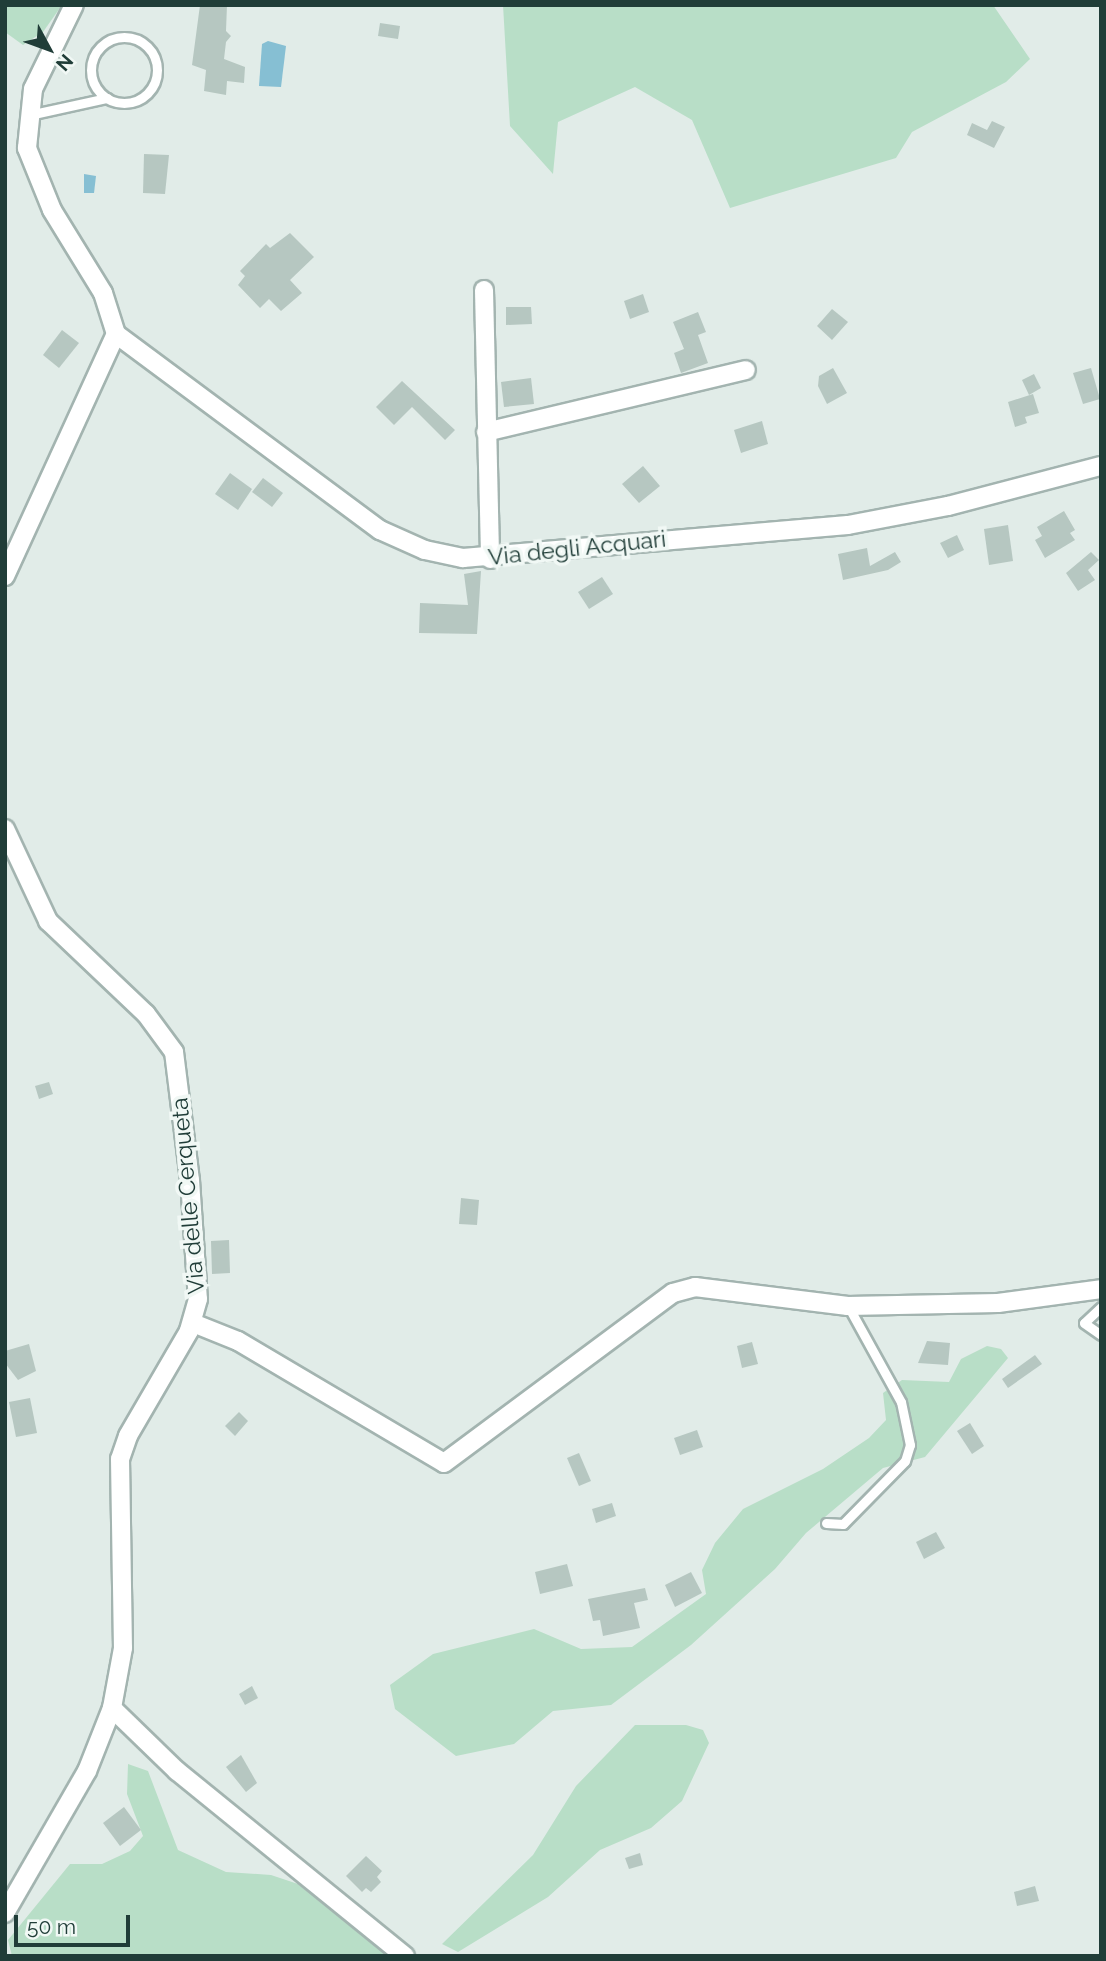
<!DOCTYPE html>
<style>
body{margin:0}
#map{position:relative;width:1106px;height:1961px;overflow:hidden;background:#e1ece8;font-family:Raleway,sans-serif}
div>[style]{position:absolute}
.green>*{inset:0;background:#b8dec7}
.water>*{inset:0;background:#86bfd3}
.building>*{inset:0;background:#b6c7c1}
.roads{filter:drop-shadow(2px 0 #a3b4b0) drop-shadow(-2px 0 #a3b4b0) drop-shadow(0 2px #a3b4b0) drop-shadow(0 -2px #a3b4b0)}
.service>*{height:9px;margin:-4.5px;padding:0 4.5px;transform-origin:4.5px;border-radius:4.5px;background:#fff}
.service>.ring{margin:-4.5px;padding:0;box-sizing:content-box;background:none;border:9px solid #fff;border-radius:50%}
.minor>*{height:18px;margin:-9px;padding:0 9px;transform-origin:9px;border-radius:9px;background:#fff}
span{translate:-50% -50%;white-space:nowrap;text-align:center;line-height:1.15;-webkit-text-stroke:7px #f1f8f5;paint-order:stroke}
.street-label{font-size:23px;color:#203d38}
.frame{position:absolute;inset:0;border:7px solid #203d38;pointer-events:none}
.north{position:absolute;left:14px;top:14px;width:70px;height:70px;-webkit-text-stroke:5px #f1f8f5;paint-order:stroke;rotate:131deg;font-size:19px;font-weight:700;line-height:28px;text-align:center;color:#203d38}
.north::after{content:'';display:block;margin:auto;width:24px;height:32px;background:#203d38;clip-path:polygon(50% 0,100% 100%,50% 72%,0 100%)}
.scale{position:absolute;left:14px;top:1915px;width:116px;height:32px;box-sizing:border-box;border:4px solid #203d38;border-top:0;padding-left:9px;font-size:21px;line-height:24px;white-space:nowrap;color:#203d38;-webkit-text-stroke:5px #f1f8f5;paint-order:stroke}
</style>
<div id="map">
<div class="green">
<div style="clip-path:polygon(5px 5px,62px 5px,43px 32px,23px 45px,5px 32px)"></div>
<div style="clip-path:polygon(503px 5px,993px 5px,1030px 59px,1006px 82px,912px 132px,896px 158px,730px 208px,692px 120px,635px 87px,558px 122px,553px 174px,510px 126px)"></div>
<div style="clip-path:polygon(987px 1346px,1001px 1349px,1008px 1358px,925px 1457px,883px 1468px,806px 1533px,775px 1569px,691px 1645px,611px 1705px,553px 1711px,514px 1744px,456px 1756px,395px 1709px,390px 1685px,433px 1654px,534px 1629px,581px 1649px,632px 1647px,706px 1594px,702px 1570px,715px 1543px,743px 1509px,823px 1469px,869px 1438px,886px 1420px,883px 1393px,902px 1380px,949px 1382px,961px 1359px)"></div>
<div style="clip-path:polygon(635px 1725px,686px 1725px,703px 1730px,709px 1743px,682px 1801px,651px 1828px,600px 1850px,548px 1897px,458px 1952px,442px 1944px,533px 1855px,576px 1786px)"></div>
<div style="clip-path:polygon(128px 1764px,148px 1771px,178px 1850px,226px 1872px,271px 1875px,298px 1884px,389px 1956px,12px 1956px,8px 1940px,70px 1864px,102px 1864px,130px 1851px,143px 1836px,127px 1794px)"></div>
</div>
<div class="water">
<div style="clip-path:polygon(268px 41px,286px 46px,281px 87px,259px 86px,262px 44px)"></div>
<div style="clip-path:polygon(84px 174px,96px 176px,94px 193px,84px 193px)"></div>
</div>
<div class="building">
<div style="clip-path:polygon(200px 5px,227px 5px,226px 31px,231px 36px,226px 42px,224px 59px,245px 67px,244px 83px,227px 81px,226px 95px,204px 91px,206px 70px,192px 65px)"></div>
<div style="clip-path:polygon(380px 23px,400px 26px,398px 39px,378px 36px)"></div>
<div style="clip-path:polygon(992px 121px,1005px 127px,994px 148px,967px 135px,972px 123px,987px 130px)"></div>
<div style="clip-path:polygon(144px 154px,169px 155px,165px 194px,143px 193px)"></div>
<div style="clip-path:polygon(290px 233px,314px 257px,290px 280px,302px 293px,281px 311px,269px 299px,260px 308px,238px 285px,245px 276px,240px 271px,266px 244px,270px 248px)"></div>
<div style="clip-path:polygon(643px 294px,649px 312px,630px 319px,624px 301px)"></div>
<div style="clip-path:polygon(506px 307px,531px 307px,532px 324px,506px 325px)"></div>
<div style="clip-path:polygon(832px 309px,848px 322px,832px 340px,817px 326px)"></div>
<div style="clip-path:polygon(698px 312px,706px 332px,698px 335px,708px 363px,681px 373px,674px 353px,684px 349px,673px 322px)"></div>
<div style="clip-path:polygon(62px 330px,79px 343px,59px 368px,43px 355px)"></div>
<div style="clip-path:polygon(833px 368px,847px 393px,827px 404px,818px 386px,819px 376px)"></div>
<div style="clip-path:polygon(1091px 368px,1100px 399px,1083px 404px,1073px 373px)"></div>
<div style="clip-path:polygon(1034px 374px,1041px 388px,1029px 395px,1022px 380px)"></div>
<div style="clip-path:polygon(531px 378px,534px 404px,504px 407px,501px 382px)"></div>
<div style="clip-path:polygon(402px 381px,455px 430px,445px 440px,412px 407px,394px 425px,376px 407px)"></div>
<div style="clip-path:polygon(1033px 394px,1039px 413px,1025px 417px,1027px 423px,1015px 427px,1008px 402px)"></div>
<div style="clip-path:polygon(762px 421px,768px 444px,741px 453px,734px 430px)"></div>
<div style="clip-path:polygon(643px 466px,660px 486px,639px 503px,622px 484px)"></div>
<div style="clip-path:polygon(230px 473px,252px 489px,238px 510px,215px 494px)"></div>
<div style="clip-path:polygon(263px 478px,283px 493px,272px 507px,252px 492px)"></div>
<div style="clip-path:polygon(1064px 511px,1075px 530px,1070px 533px,1075px 540px,1045px 558px,1035px 540px,1042px 536px,1037px 527px)"></div>
<div style="clip-path:polygon(1008px 525px,1013px 561px,989px 565px,984px 529px)"></div>
<div style="clip-path:polygon(957px 535px,964px 550px,948px 558px,940px 543px)"></div>
<div style="clip-path:polygon(867px 548px,870px 566px,895px 552px,901px 562px,888px 570px,843px 580px,838px 554px)"></div>
<div style="clip-path:polygon(1091px 552px,1099px 560px,1088px 570px,1095px 580px,1078px 591px,1066px 573px)"></div>
<div style="clip-path:polygon(481px 571px,477px 634px,419px 633px,420px 603px,468px 605px,464px 574px)"></div>
<div style="clip-path:polygon(602px 577px,613px 594px,589px 609px,578px 592px)"></div>
<div style="clip-path:polygon(49px 1082px,53px 1094px,39px 1099px,35px 1086px)"></div>
<div style="clip-path:polygon(461px 1198px,479px 1200px,477px 1225px,459px 1224px)"></div>
<div style="clip-path:polygon(229px 1240px,230px 1273px,212px 1274px,211px 1241px)"></div>
<div style="clip-path:polygon(927px 1341px,950px 1343px,948px 1365px,918px 1363px)"></div>
<div style="clip-path:polygon(752px 1342px,758px 1364px,742px 1368px,737px 1346px)"></div>
<div style="clip-path:polygon(29px 1344px,36px 1371px,18px 1380px,5px 1363px,5px 1351px)"></div>
<div style="clip-path:polygon(1035px 1355px,1042px 1364px,1008px 1388px,1002px 1379px)"></div>
<div style="clip-path:polygon(30px 1398px,37px 1433px,16px 1437px,9px 1402px)"></div>
<div style="clip-path:polygon(239px 1412px,248px 1421px,235px 1436px,225px 1426px)"></div>
<div style="clip-path:polygon(970px 1423px,984px 1446px,972px 1454px,957px 1431px)"></div>
<div style="clip-path:polygon(697px 1430px,703px 1447px,680px 1455px,674px 1438px)"></div>
<div style="clip-path:polygon(579px 1453px,591px 1481px,579px 1486px,567px 1458px)"></div>
<div style="clip-path:polygon(612px 1503px,616px 1516px,596px 1523px,592px 1509px)"></div>
<div style="clip-path:polygon(936px 1532px,945px 1548px,924px 1559px,916px 1542px)"></div>
<div style="clip-path:polygon(567px 1564px,573px 1586px,540px 1594px,535px 1572px)"></div>
<div style="clip-path:polygon(691px 1572px,702px 1593px,675px 1607px,665px 1585px)"></div>
<div style="clip-path:polygon(645px 1588px,648px 1600px,634px 1603px,640px 1628px,603px 1636px,600px 1620px,593px 1621px,588px 1599px)"></div>
<div style="clip-path:polygon(252px 1686px,258px 1698px,245px 1705px,239px 1694px)"></div>
<div style="clip-path:polygon(241px 1755px,257px 1783px,246px 1792px,226px 1767px)"></div>
<div style="clip-path:polygon(124px 1807px,141px 1830px,120px 1846px,103px 1823px)"></div>
<div style="clip-path:polygon(640px 1853px,643px 1865px,629px 1869px,625px 1858px)"></div>
<div style="clip-path:polygon(366px 1856px,382px 1871px,377px 1877px,381px 1882px,371px 1892px,366px 1888px,362px 1892px,346px 1876px)"></div>
<div style="clip-path:polygon(1035px 1886px,1039px 1901px,1017px 1906px,1014px 1892px)"></div>
</div>
<div class="roads">
<div class="service">
<div class="ring" style="left:91px;top:37px;width:57px;height:57px"></div>
<div style="left:29px;top:115px;width:80px;rotate:-12.3deg"></div>
<div style="left:1101px;top:1307px;width:23px;rotate:137deg"></div>
<div style="left:1084px;top:1323px;width:21px;rotate:35deg"></div>
<div style="left:826px;top:1523px;width:17px;rotate:3deg"></div>
<div style="left:843px;top:1524px;width:88px;rotate:-45.5deg"></div>
<div style="left:905px;top:1461px;width:17px;rotate:-73deg"></div>
<div style="left:910px;top:1445px;width:44px;rotate:-101.8deg"></div>
<div style="left:901px;top:1402px;width:110px;rotate:-118.9deg"></div>
</div>
<div class="minor">
<div style="left:484px;top:290px;width:269px;rotate:88.7deg"></div>
<div style="left:116px;top:334px;width:329px;rotate:36.6deg"></div>
<div style="left:380px;top:530px;width:49px;rotate:24deg"></div>
<div style="left:425px;top:550px;width:39px;rotate:12deg"></div>
<div style="left:463px;top:558px;width:386px;rotate:-4.9deg"></div>
<div style="left:848px;top:525px;width:102px;rotate:-10.8deg"></div>
<div style="left:948px;top:506px;width:158px;rotate:-14.7deg"></div>
<div style="left:486px;top:432px;width:267px;rotate:-13.4deg"></div>
<div style="left:5px;top:576px;width:266px;rotate:-65.4deg"></div>
<div style="left:116px;top:334px;width:43px;rotate:-107.6deg"></div>
<div style="left:103px;top:293px;width:97px;rotate:-121.6deg"></div>
<div style="left:52px;top:210px;width:67px;rotate:-112deg"></div>
<div style="left:27px;top:148px;width:59px;rotate:-84.2deg"></div>
<div style="left:33px;top:89px;width:93px;rotate:-64deg"></div>
<div style="left:5px;top:829px;width:102px;rotate:64.9deg"></div>
<div style="left:48px;top:921px;width:135px;rotate:43.5deg"></div>
<div style="left:146px;top:1014px;width:47px;rotate:53.6deg"></div>
<div style="left:174px;top:1052px;width:129px;rotate:82.9deg"></div>
<div style="left:190px;top:1180px;width:119px;rotate:86.2deg"></div>
<div style="left:198px;top:1299px;width:33px;rotate:106deg"></div>
<div style="left:189px;top:1331px;width:121px;rotate:120.2deg"></div>
<div style="left:128px;top:1436px;width:24px;rotate:109deg"></div>
<div style="left:120px;top:1459px;width:189px;rotate:89.1deg"></div>
<div style="left:123px;top:1648px;width:61px;rotate:100.4deg"></div>
<div style="left:112px;top:1708px;width:68px;rotate:111.6deg"></div>
<div style="left:87px;top:1771px;width:164px;rotate:120deg"></div>
<div style="left:193px;top:1323px;width:48px;rotate:21.8deg"></div>
<div style="left:238px;top:1341px;width:239px;rotate:30.6deg"></div>
<div style="left:444px;top:1463px;width:285px;rotate:-36.6deg"></div>
<div style="left:673px;top:1293px;width:23px;rotate:-15deg"></div>
<div style="left:695px;top:1287px;width:154px;rotate:7.1deg"></div>
<div style="left:848px;top:1306px;width:150px;rotate:-1.1deg"></div>
<div style="left:998px;top:1303px;width:104px;rotate:-7.7deg"></div>
<div style="left:112px;top:1708px;width:91px;rotate:44.1deg"></div>
<div style="left:177px;top:1771px;width:294px;rotate:39.1deg"></div>
</div>
</div>
<div class="street-label">
<span style="left:577px;top:548px;rotate:-6deg">Via degli Acquari</span>
<span style="left:188px;top:1196px;rotate:-95deg">Via delle Cerqueta</span>
</div>
<div class="frame"></div>
<div class="north">N</div>
<div class="scale">50 m</div>
</div>
